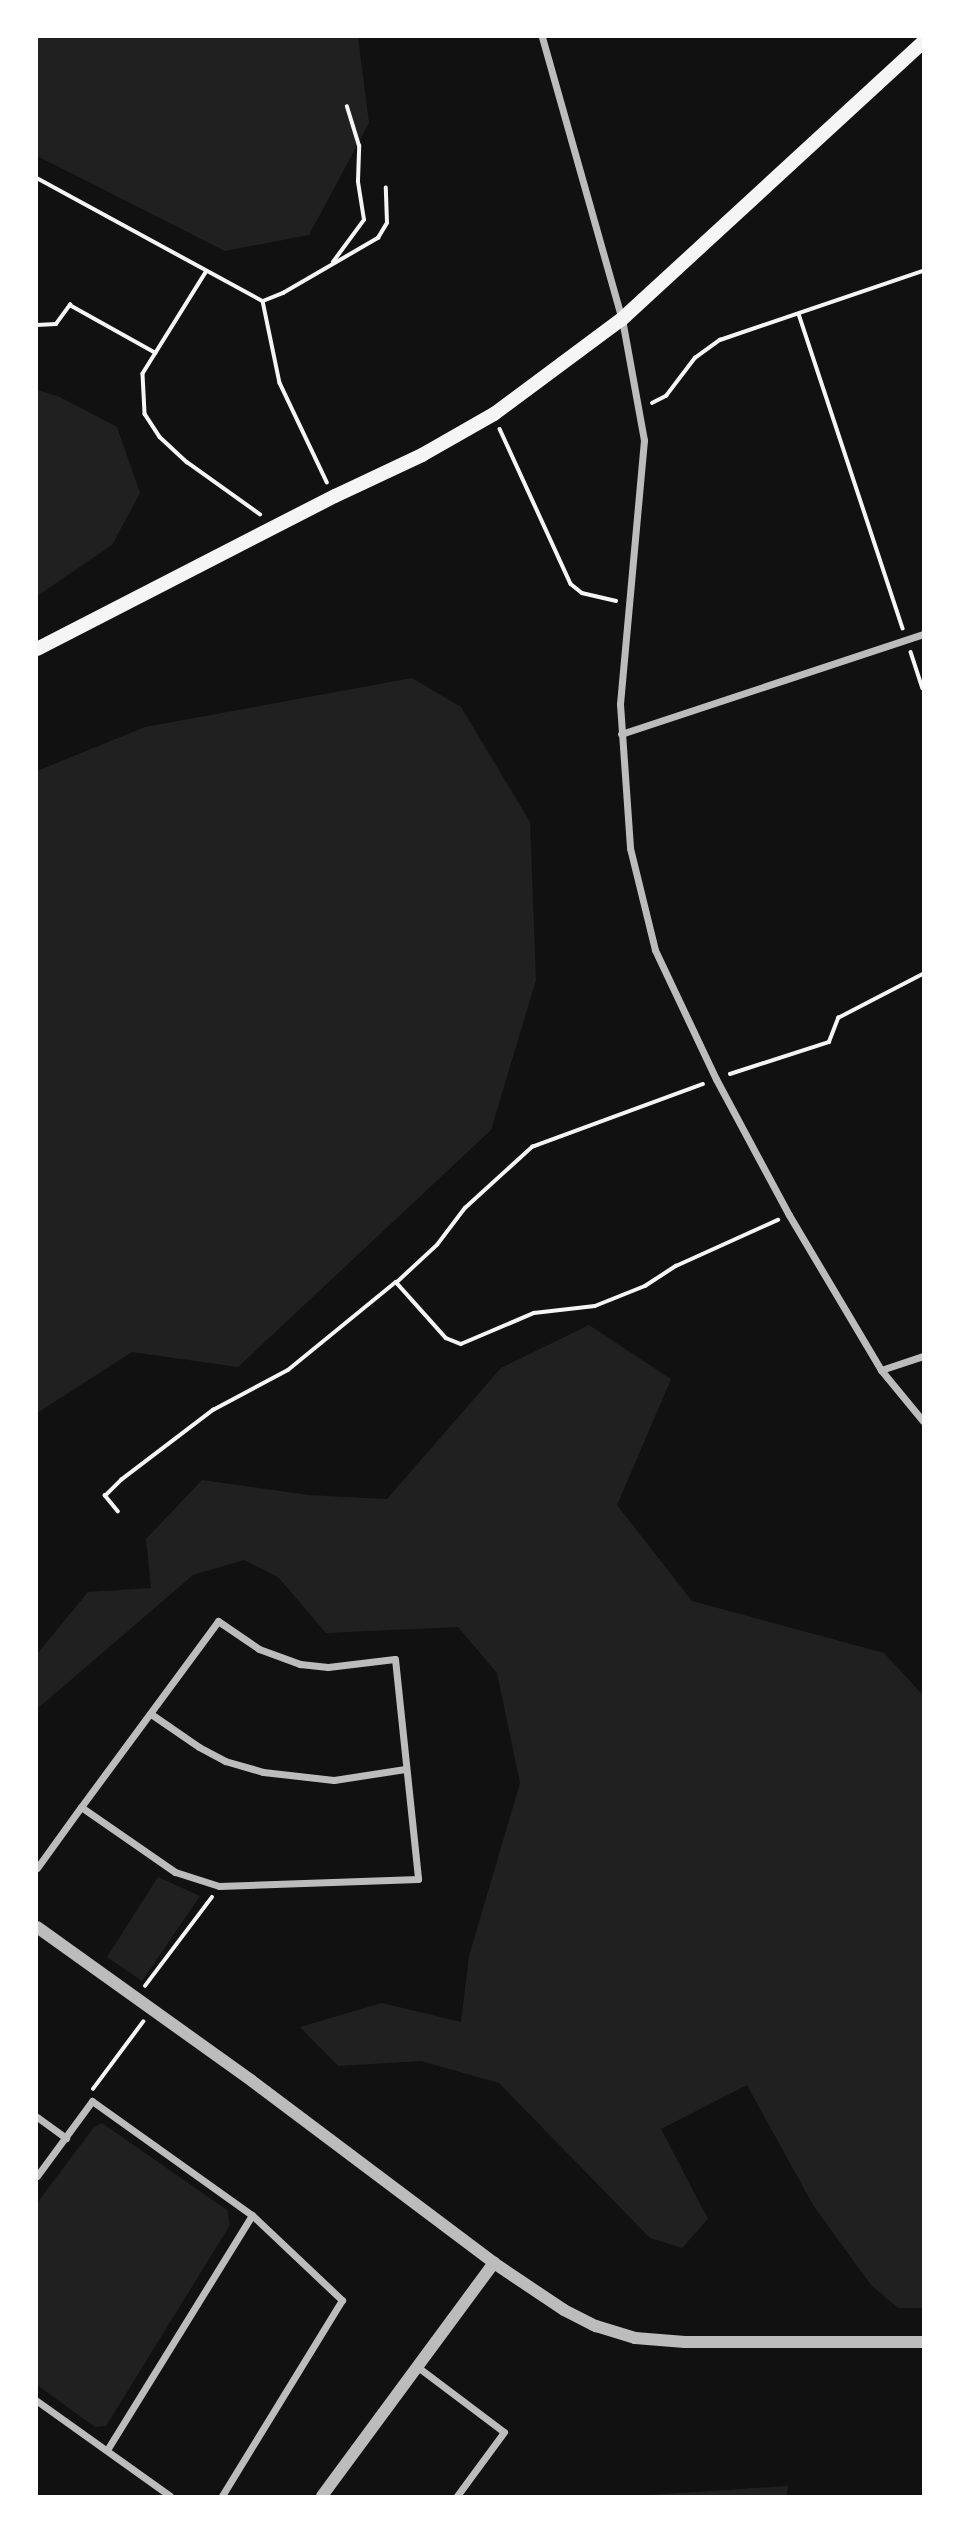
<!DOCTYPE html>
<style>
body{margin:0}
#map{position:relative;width:960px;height:2533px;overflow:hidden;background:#111;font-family:Quicksand,sans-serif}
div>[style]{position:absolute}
.green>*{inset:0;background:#202020}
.path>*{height:3.5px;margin:-1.75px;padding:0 1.75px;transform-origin:1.75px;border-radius:1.75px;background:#f5f5f5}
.minor>*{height:7px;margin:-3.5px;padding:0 3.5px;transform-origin:3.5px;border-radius:3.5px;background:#bcbcbc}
.tertiary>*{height:12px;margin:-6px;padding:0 6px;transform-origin:6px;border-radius:6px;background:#bcbcbc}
.secondary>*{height:14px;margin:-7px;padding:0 7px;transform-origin:7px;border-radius:7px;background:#f5f5f5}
span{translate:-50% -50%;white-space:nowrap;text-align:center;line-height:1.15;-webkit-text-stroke:5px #fff;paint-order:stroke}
.frame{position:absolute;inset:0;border:38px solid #fff;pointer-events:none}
</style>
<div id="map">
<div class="green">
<div style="clip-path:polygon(37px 37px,358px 37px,369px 123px,309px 235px,225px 251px,37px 156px)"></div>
<div style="clip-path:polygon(37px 390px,60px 397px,117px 427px,140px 493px,112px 545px,37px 596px)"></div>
<div style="clip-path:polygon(412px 678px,461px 707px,530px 822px,536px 980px,491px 1130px,238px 1367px,132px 1352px,37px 1413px,37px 771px,145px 727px)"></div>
<div style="clip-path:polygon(589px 1325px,671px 1379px,617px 1505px,692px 1601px,884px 1653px,923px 1695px,923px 2308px,898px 2308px,871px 2285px,813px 2205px,747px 2085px,661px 2129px,708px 2219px,682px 2248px,650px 2238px,499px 2083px,421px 2061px,338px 2066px,300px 2027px,382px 2003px,461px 2022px,469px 1956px,520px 1783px,497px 1673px,458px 1627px,326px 1633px,278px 1577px,244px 1560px,193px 1575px,37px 1709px,37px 1654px,88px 1592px,151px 1588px,146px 1539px,202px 1480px,308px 1495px,387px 1499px,501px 1368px)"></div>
<div style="clip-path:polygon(158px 1877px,200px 1896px,142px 1981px,107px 1957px)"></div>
<div style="clip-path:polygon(102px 2123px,227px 2210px,230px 2225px,106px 2426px,95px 2427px,37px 2385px,37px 2203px,94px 2127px)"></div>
<div style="clip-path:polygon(788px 2486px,786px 2496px,637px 2496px,648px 2495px)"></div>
</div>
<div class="path">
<div style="left:37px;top:178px;width:257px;rotate:28.6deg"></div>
<div style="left:263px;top:301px;width:84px;rotate:78.3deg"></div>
<div style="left:280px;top:383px;width:110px;rotate:64.6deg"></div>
<div style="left:333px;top:262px;width:52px;rotate:-53.6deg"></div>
<div style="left:364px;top:220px;width:39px;rotate:-99deg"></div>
<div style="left:358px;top:181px;width:35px;rotate:-88deg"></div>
<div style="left:359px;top:146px;width:41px;rotate:-107.1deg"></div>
<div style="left:207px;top:271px;width:121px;rotate:121.9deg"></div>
<div style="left:143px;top:374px;width:40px;rotate:87.1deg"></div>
<div style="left:145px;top:414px;width:27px;rotate:57deg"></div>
<div style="left:160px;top:437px;width:37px;rotate:43deg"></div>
<div style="left:187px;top:462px;width:90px;rotate:35.5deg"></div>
<div style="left:263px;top:301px;width:22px;rotate:-22deg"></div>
<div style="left:283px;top:293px;width:110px;rotate:-30.1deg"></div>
<div style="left:378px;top:238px;width:17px;rotate:-59deg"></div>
<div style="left:387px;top:223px;width:35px;rotate:-92deg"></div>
<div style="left:799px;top:314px;width:331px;rotate:71.7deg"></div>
<div style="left:37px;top:325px;width:19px;rotate:-3deg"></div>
<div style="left:56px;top:324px;width:24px;rotate:-54deg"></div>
<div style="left:70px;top:305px;width:98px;rotate:29.2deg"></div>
<div style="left:652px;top:403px;width:16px;rotate:-27deg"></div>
<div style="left:666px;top:396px;width:48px;rotate:-52.7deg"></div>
<div style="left:695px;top:358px;width:31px;rotate:-36deg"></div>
<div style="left:720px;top:340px;width:214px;rotate:-18.8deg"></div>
<div style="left:500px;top:429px;width:170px;rotate:65.4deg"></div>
<div style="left:571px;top:584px;width:14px;rotate:39deg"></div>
<div style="left:582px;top:593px;width:35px;rotate:13deg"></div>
<div style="left:911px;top:652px;width:38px;rotate:72deg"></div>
<div style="left:730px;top:1074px;width:104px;rotate:-17.9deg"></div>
<div style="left:829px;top:1042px;width:26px;rotate:-69deg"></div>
<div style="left:838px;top:1018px;width:96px;rotate:-27.4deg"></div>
<div style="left:397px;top:1282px;width:54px;rotate:-42.8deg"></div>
<div style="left:437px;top:1245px;width:46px;rotate:-52.9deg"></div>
<div style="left:465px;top:1208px;width:91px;rotate:-42.3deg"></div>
<div style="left:532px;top:1147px;width:182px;rotate:-20.2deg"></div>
<div style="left:118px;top:1512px;width:21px;rotate:-129deg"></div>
<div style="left:105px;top:1496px;width:23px;rotate:-45deg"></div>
<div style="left:121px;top:1480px;width:116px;rotate:-37.3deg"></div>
<div style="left:213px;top:1410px;width:85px;rotate:-28.1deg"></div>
<div style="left:288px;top:1370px;width:139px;rotate:-39.2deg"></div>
<div style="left:396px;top:1282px;width:75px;rotate:48.2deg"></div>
<div style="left:446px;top:1338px;width:16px;rotate:22deg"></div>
<div style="left:461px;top:1344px;width:79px;rotate:-23deg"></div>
<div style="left:534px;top:1313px;width:61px;rotate:-6.5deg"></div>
<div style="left:595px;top:1306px;width:54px;rotate:-21.8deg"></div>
<div style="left:645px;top:1286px;width:37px;rotate:-33deg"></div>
<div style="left:676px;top:1266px;width:112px;rotate:-24.3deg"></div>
<div style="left:145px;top:1986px;width:111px;rotate:-53deg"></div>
<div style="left:93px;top:2089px;width:84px;rotate:-53.3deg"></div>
</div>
<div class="minor">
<div style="left:542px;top:37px;width:293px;rotate:74.2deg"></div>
<div style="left:622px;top:319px;width:123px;rotate:79.7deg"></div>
<div style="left:644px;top:440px;width:265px;rotate:95.2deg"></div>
<div style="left:620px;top:704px;width:144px;rotate:86deg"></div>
<div style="left:630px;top:848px;width:105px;rotate:76.2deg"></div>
<div style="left:655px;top:950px;width:143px;rotate:64.7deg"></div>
<div style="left:716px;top:1079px;width:154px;rotate:61.8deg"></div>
<div style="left:789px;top:1215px;width:180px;rotate:59.3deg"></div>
<div style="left:881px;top:1370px;width:66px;rotate:50.5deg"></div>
<div style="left:621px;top:734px;width:318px;rotate:-18.3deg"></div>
<div style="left:881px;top:1370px;width:44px;rotate:-18.4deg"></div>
<div style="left:218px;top:1621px;width:50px;rotate:34.3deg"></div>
<div style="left:259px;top:1649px;width:44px;rotate:20.1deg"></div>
<div style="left:300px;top:1664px;width:28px;rotate:6deg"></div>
<div style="left:328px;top:1667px;width:67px;rotate:-6.8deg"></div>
<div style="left:395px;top:1659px;width:221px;rotate:84deg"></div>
<div style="left:418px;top:1879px;width:199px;rotate:178deg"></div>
<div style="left:219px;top:1886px;width:46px;rotate:-162.3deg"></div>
<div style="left:175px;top:1872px;width:114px;rotate:-145.3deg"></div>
<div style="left:81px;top:1807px;width:231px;rotate:-53.6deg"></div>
<div style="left:151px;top:1714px;width:58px;rotate:34.5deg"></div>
<div style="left:199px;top:1747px;width:30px;rotate:28deg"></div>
<div style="left:225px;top:1761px;width:40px;rotate:16deg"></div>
<div style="left:263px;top:1772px;width:71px;rotate:6.4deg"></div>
<div style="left:334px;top:1780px;width:72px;rotate:-8.8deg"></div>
<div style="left:37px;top:1868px;width:75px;rotate:-54.2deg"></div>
<div style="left:37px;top:2117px;width:36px;rotate:36deg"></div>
<div style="left:37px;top:2176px;width:93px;rotate:-53.7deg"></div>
<div style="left:92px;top:2101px;width:196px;rotate:35.5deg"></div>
<div style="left:252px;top:2215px;width:124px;rotate:43.4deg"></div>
<div style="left:342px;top:2300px;width:230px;rotate:121.5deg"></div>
<div style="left:419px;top:2368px;width:106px;rotate:37deg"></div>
<div style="left:504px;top:2432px;width:79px;rotate:126.3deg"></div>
<div style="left:37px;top:2401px;width:163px;rotate:35.5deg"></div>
<div style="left:107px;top:2450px;width:276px;rotate:-58.3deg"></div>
</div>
<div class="tertiary">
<div style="left:37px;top:1927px;width:264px;rotate:35.6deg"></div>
<div style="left:252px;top:2081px;width:303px;rotate:36.9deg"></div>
<div style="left:494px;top:2263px;width:84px;rotate:33.9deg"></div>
<div style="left:564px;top:2310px;width:36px;rotate:27deg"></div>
<div style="left:596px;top:2326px;width:41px;rotate:17.1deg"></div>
<div style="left:635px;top:2338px;width:50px;rotate:4.6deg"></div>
<div style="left:685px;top:2342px;width:238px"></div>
<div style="left:322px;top:2496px;width:290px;rotate:-53.6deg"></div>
</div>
<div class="secondary">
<div style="left:37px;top:649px;width:335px;rotate:-27.2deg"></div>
<div style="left:335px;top:496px;width:96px;rotate:-25.2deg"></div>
<div style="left:422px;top:455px;width:83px;rotate:-29.7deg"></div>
<div style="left:494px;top:414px;width:159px;rotate:-36.6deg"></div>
<div style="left:622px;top:319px;width:409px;rotate:-42.6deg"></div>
</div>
<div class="frame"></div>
</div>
